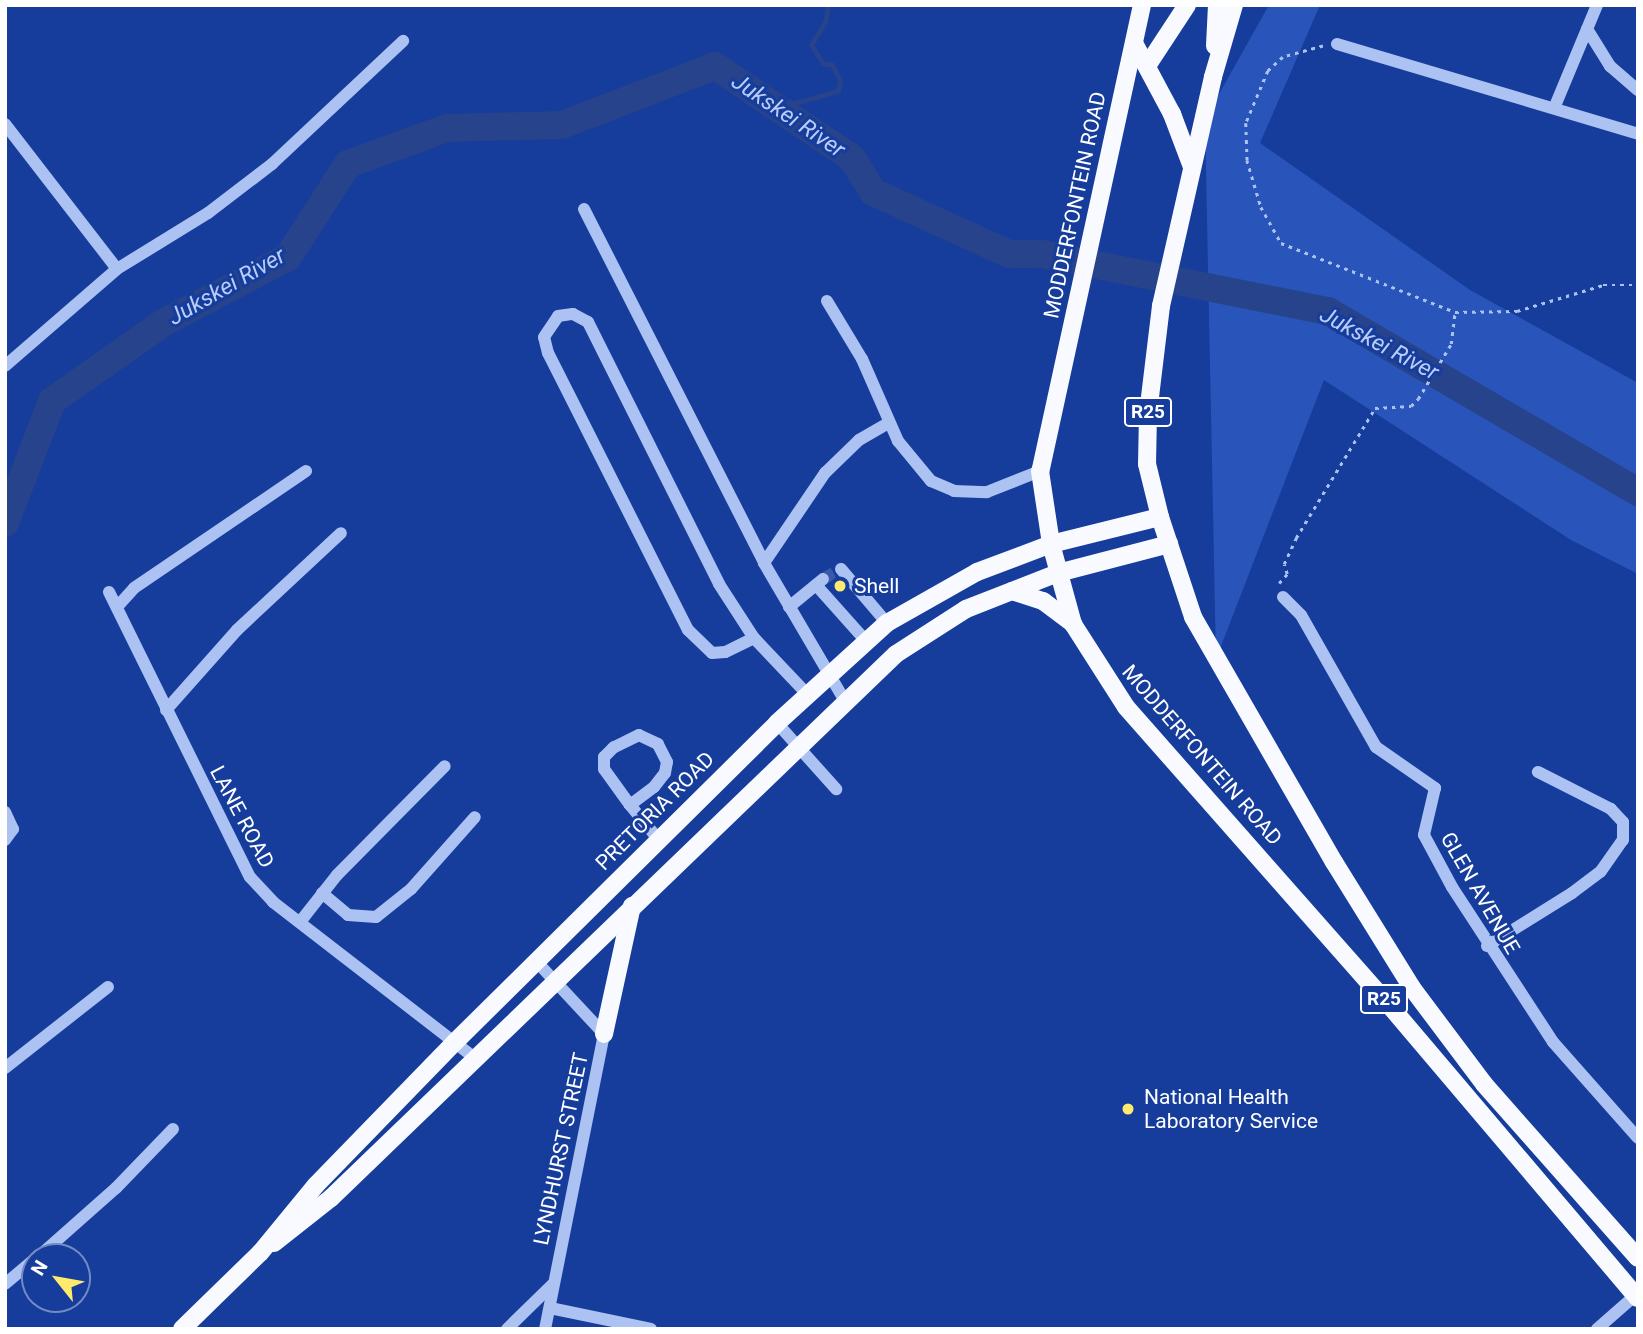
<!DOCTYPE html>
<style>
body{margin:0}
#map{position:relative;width:1643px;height:1334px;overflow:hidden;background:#163d9c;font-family:Roboto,sans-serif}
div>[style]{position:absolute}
.green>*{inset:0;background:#2955ba}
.stream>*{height:4.5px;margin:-2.25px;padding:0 2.25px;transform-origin:2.25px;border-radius:2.25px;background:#26438b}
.river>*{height:28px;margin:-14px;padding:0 14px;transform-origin:14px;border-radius:14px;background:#26438b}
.minor-tunnel>*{height:12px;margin-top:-6px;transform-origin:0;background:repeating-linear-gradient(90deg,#395aab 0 12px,transparent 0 18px)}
.path>*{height:2.5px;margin-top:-1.25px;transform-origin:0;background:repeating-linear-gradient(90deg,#acc2f3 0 3.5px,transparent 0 8.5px)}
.minor>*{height:12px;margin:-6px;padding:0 6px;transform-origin:6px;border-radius:6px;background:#acc2f3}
.major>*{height:18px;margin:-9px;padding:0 9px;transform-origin:9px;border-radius:9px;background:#f8faff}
.dots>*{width:19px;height:19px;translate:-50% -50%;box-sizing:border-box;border:4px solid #163d9c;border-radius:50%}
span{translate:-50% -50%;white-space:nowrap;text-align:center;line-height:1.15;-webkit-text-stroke:6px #163d9c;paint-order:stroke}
.shield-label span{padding:2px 5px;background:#163d9c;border:2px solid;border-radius:5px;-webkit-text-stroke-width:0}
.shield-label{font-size:19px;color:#fff;font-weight:700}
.street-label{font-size:21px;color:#fff}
.poi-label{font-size:21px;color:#fff}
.left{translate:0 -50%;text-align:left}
.water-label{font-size:23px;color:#b9cdf9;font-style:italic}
.frame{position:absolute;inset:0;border:7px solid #fff;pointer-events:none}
.north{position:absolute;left:21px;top:1243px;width:70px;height:70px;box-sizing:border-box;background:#163d9c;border:2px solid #738bc4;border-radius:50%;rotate:301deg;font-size:19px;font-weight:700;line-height:28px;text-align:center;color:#fff}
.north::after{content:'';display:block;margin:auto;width:24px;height:32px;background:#ffea6e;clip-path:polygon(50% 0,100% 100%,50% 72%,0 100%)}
</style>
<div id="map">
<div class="green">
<div style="clip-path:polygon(1269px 5px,1320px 5px,1260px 143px,1470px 290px,1638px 383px,1638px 574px,1571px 540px,1324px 380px,1216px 659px,1205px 119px)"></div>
</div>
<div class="stream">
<div style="left:777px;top:108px;width:63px;rotate:-15.6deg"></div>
<div style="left:838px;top:91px;width:11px;rotate:-80deg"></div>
<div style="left:840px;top:80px;width:17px;rotate:-118deg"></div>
<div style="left:832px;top:65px;width:9px;rotate:-174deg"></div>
<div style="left:823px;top:64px;width:22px;rotate:-122deg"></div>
<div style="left:811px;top:45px;width:26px;rotate:-58deg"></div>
<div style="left:825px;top:23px;width:18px;rotate:-81deg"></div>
</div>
<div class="river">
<div style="left:5px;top:523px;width:131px;rotate:-68.9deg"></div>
<div style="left:52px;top:401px;width:136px;rotate:-35.1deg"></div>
<div style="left:163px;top:323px;width:141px;rotate:-27.8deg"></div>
<div style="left:288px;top:257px;width:111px;rotate:-57.2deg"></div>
<div style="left:348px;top:164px;width:105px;rotate:-20deg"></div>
<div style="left:447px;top:128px;width:115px;rotate:-1.5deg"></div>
<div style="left:562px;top:125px;width:164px;rotate:-21.1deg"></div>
<div style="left:715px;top:66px;width:165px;rotate:33.9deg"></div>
<div style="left:852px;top:158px;width:40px;rotate:58deg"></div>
<div style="left:873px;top:192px;width:149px;rotate:24.5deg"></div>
<div style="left:1009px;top:254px;width:33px"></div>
<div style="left:1042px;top:254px;width:292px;rotate:11.3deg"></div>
<div style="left:1328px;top:311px;width:359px;rotate:30.3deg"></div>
</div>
<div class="minor-tunnel">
<div style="left:823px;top:579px;width:21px;rotate:-29deg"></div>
</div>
<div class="path">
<div style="left:1323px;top:46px;width:41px;rotate:164.6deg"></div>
<div style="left:1283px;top:57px;width:21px;rotate:137deg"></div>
<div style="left:1268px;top:71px;width:56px;rotate:112.9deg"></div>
<div style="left:1246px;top:123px;width:37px;rotate:88deg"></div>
<div style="left:1247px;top:160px;width:49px;rotate:73.4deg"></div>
<div style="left:1261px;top:207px;width:41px;rotate:60.9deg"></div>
<div style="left:1281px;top:243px;width:187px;rotate:21.6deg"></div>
<div style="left:1455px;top:312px;width:62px;rotate:-0.9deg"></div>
<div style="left:1517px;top:311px;width:90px;rotate:-16.8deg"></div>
<div style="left:1603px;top:285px;width:35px"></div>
<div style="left:1279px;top:583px;width:12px;rotate:-48deg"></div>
<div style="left:1287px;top:574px;width:10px;rotate:-107deg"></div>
<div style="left:1284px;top:564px;width:29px;rotate:-65deg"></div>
<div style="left:1296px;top:538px;width:152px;rotate:-58.7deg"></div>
<div style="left:1375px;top:408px;width:36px;rotate:-3deg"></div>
<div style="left:1411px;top:406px;width:10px;rotate:-45deg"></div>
<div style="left:1418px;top:399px;width:64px;rotate:-59deg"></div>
<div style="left:1451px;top:344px;width:32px;rotate:-83deg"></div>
</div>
<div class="minor">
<div style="left:1587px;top:29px;width:44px;rotate:58.1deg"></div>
<div style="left:1610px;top:66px;width:37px;rotate:41deg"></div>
<div style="left:1337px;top:44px;width:314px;rotate:16.6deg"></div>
<div style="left:1555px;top:106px;width:109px;rotate:-67.4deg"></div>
<div style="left:5px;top:124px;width:183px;rotate:52.3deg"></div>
<div style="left:584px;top:209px;width:397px;rotate:63deg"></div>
<div style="left:764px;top:563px;width:160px;rotate:59.6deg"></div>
<div style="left:827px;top:301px;width:68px;rotate:58.9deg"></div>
<div style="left:862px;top:359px;width:90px;rotate:66.3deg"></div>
<div style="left:898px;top:441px;width:52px;rotate:50.5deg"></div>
<div style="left:931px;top:481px;width:25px;rotate:23deg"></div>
<div style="left:954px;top:491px;width:33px;rotate:2deg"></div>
<div style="left:987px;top:492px;width:57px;rotate:-21.6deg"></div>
<div style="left:5px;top:366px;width:148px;rotate:-40.9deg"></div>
<div style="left:117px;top:269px;width:107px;rotate:-31.6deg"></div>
<div style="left:208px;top:213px;width:81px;rotate:-37.4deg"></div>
<div style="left:272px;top:164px;width:180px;rotate:-43.2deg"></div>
<div style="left:764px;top:563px;width:109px;rotate:-55.9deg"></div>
<div style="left:825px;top:473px;width:47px;rotate:-44.1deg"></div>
<div style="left:859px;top:440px;width:34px;rotate:-30deg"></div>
<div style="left:841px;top:569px;width:71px;rotate:49.6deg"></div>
<div style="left:816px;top:585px;width:75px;rotate:48.2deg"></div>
<div style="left:109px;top:592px;width:318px;rotate:63.7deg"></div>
<div style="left:250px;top:877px;width:34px;rotate:47deg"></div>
<div style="left:273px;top:902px;width:255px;rotate:37.7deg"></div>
<div style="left:1283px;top:597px;width:25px;rotate:45deg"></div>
<div style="left:1301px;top:615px;width:152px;rotate:60.4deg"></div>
<div style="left:1376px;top:747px;width:72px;rotate:34.8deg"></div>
<div style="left:1435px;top:788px;width:48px;rotate:103.2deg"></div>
<div style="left:1424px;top:835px;width:59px;rotate:61.7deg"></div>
<div style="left:1452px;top:887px;width:185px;rotate:56.9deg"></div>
<div style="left:1553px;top:1042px;width:128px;rotate:48.5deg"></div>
<div style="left:117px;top:607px;width:25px;rotate:-48deg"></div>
<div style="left:134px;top:588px;width:208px;rotate:-34.2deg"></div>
<div style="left:789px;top:607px;width:44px;rotate:-39.5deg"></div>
<div style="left:754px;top:638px;width:32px;rotate:154deg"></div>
<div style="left:725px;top:652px;width:13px;rotate:176deg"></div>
<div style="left:712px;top:653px;width:33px;rotate:-136deg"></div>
<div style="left:688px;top:630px;width:310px;rotate:-116.8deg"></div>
<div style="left:548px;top:353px;width:16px;rotate:-104deg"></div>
<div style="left:544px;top:337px;width:25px;rotate:-56deg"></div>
<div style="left:558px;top:316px;width:15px;rotate:-8deg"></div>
<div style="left:573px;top:314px;width:17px;rotate:28deg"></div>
<div style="left:588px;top:322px;width:293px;rotate:63.4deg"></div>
<div style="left:719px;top:584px;width:64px;rotate:57.1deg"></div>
<div style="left:754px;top:638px;width:79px;rotate:46.5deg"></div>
<div style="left:166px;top:710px;width:107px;rotate:-48.4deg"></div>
<div style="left:237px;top:630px;width:142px;rotate:-43deg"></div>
<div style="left:777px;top:723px;width:89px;rotate:48.2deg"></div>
<div style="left:630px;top:805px;width:30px;rotate:-37deg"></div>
<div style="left:654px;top:787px;width:18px;rotate:-52deg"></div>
<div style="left:665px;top:773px;width:11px;rotate:-80deg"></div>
<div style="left:667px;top:762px;width:20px;rotate:-117deg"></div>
<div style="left:658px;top:744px;width:21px;rotate:-155deg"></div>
<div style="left:639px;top:735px;width:28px;rotate:154deg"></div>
<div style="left:614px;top:747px;width:14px;rotate:135deg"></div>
<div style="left:604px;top:757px;width:12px;rotate:90deg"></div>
<div style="left:604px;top:769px;width:44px;rotate:54.2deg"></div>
<div style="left:630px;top:805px;width:45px;rotate:50.4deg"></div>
<div style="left:5px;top:812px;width:19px;rotate:65deg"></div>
<div style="left:13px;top:829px;width:14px;rotate:126deg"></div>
<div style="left:322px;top:893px;width:34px;rotate:40deg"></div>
<div style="left:348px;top:915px;width:28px;rotate:4deg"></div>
<div style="left:376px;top:917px;width:45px;rotate:-38.7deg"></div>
<div style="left:411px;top:889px;width:96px;rotate:-48.4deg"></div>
<div style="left:300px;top:922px;width:60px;rotate:-51.8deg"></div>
<div style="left:337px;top:875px;width:153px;rotate:-45.3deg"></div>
<div style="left:1487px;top:946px;width:100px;rotate:-31.9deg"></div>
<div style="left:1572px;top:893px;width:36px;rotate:-37deg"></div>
<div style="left:1601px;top:871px;width:38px;rotate:-55deg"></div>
<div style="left:1623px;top:840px;width:18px;rotate:-90deg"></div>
<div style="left:1623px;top:822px;width:18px;rotate:-133deg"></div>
<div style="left:1611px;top:809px;width:82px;rotate:-153.1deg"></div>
<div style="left:536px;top:961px;width:100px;rotate:47deg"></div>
<div style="left:604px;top:1034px;width:301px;rotate:101.3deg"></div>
<div style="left:5px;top:1068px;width:131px;rotate:-38.2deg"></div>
<div style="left:38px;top:1257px;width:104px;rotate:-41.5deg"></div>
<div style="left:116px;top:1188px;width:82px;rotate:-46deg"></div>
<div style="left:5px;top:1284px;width:39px;rotate:-40deg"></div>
<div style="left:550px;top:1308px;width:103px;rotate:11.7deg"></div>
<div style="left:507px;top:1329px;width:64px;rotate:-44.4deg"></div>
<div style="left:1597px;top:1329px;width:55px;rotate:-41.3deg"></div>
</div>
<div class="major">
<div style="left:1142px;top:5px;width:477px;rotate:102.3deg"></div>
<div style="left:1040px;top:471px;width:74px;rotate:81.4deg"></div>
<div style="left:1051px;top:544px;width:83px;rotate:74.6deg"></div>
<div style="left:1073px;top:624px;width:98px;rotate:57.4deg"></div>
<div style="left:1126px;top:707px;width:399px;rotate:48.6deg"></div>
<div style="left:1390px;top:1006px;width:383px;rotate:49.7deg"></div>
<div style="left:1234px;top:5px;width:75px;rotate:106.3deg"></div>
<div style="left:1213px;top:77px;width:235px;rotate:102.8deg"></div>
<div style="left:1161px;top:306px;width:108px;rotate:96.9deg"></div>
<div style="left:1148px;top:413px;width:51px;rotate:91.1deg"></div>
<div style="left:1147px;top:464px;width:55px;rotate:76.2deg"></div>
<div style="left:1160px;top:517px;width:105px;rotate:71.7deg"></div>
<div style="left:1193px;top:617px;width:283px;rotate:60.1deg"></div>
<div style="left:1334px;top:862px;width:148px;rotate:58.2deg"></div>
<div style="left:1412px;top:988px;width:120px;rotate:53.1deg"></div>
<div style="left:1484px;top:1084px;width:232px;rotate:48.5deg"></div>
<div style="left:1134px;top:43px;width:81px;rotate:61.8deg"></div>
<div style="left:1172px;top:114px;width:57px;rotate:69.3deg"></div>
<div style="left:1215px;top:46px;width:41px;rotate:-87.2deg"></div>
<div style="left:1147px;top:66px;width:73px;rotate:-56.7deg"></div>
<div style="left:1012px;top:591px;width:33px;rotate:18deg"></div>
<div style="left:1043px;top:601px;width:38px;rotate:37deg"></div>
<div style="left:604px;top:1034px;width:131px;rotate:-77.7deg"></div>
<div style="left:274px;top:1243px;width:73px;rotate:-38.3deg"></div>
<div style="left:331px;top:1198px;width:784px;rotate:-43.92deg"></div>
<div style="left:896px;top:654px;width:83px;rotate:-32.7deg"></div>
<div style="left:966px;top:609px;width:99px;rotate:-21.4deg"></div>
<div style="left:1058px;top:573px;width:115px;rotate:-14.6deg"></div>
<div style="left:182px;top:1329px;width:109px;rotate:-44.3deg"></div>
<div style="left:260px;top:1253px;width:88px;rotate:-50.5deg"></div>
<div style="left:316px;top:1185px;width:199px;rotate:-45.8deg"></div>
<div style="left:455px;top:1042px;width:453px;rotate:-44.7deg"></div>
<div style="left:777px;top:723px;width:149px;rotate:-42.3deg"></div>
<div style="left:887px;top:623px;width:103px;rotate:-29.5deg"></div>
<div style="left:977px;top:572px;width:79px;rotate:-20.7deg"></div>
<div style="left:1051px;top:544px;width:112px;rotate:-13.9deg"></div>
</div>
<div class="dots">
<div style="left:840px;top:586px;background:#ffea6e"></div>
<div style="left:1128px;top:1109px;background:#ffea6e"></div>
</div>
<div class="shield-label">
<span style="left:1148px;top:412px">R25</span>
<span style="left:1384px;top:999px">R25</span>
</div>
<div class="street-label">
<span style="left:1075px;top:205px;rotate:-78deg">MODDERFONTEIN ROAD</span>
<span style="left:1202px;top:755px;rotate:49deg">MODDERFONTEIN ROAD</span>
<span style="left:655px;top:811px;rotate:-45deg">PRETORIA ROAD</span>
<span style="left:242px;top:817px;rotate:62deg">LANE ROAD</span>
<span style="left:1480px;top:893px;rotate:60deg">GLEN AVENUE</span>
<span style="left:561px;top:1149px;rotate:-78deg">LYNDHURST STREET</span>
</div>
<div class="poi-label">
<span class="left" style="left:854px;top:586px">Shell</span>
<span class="left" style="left:1144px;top:1109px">National Health<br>Laboratory Service</span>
</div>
<div class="water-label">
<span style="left:788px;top:116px;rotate:34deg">Jukskei River</span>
<span style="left:227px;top:287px;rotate:-30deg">Jukskei River</span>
<span style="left:1379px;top:344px;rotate:28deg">Jukskei River</span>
</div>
<div class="frame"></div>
<div class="north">N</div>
</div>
